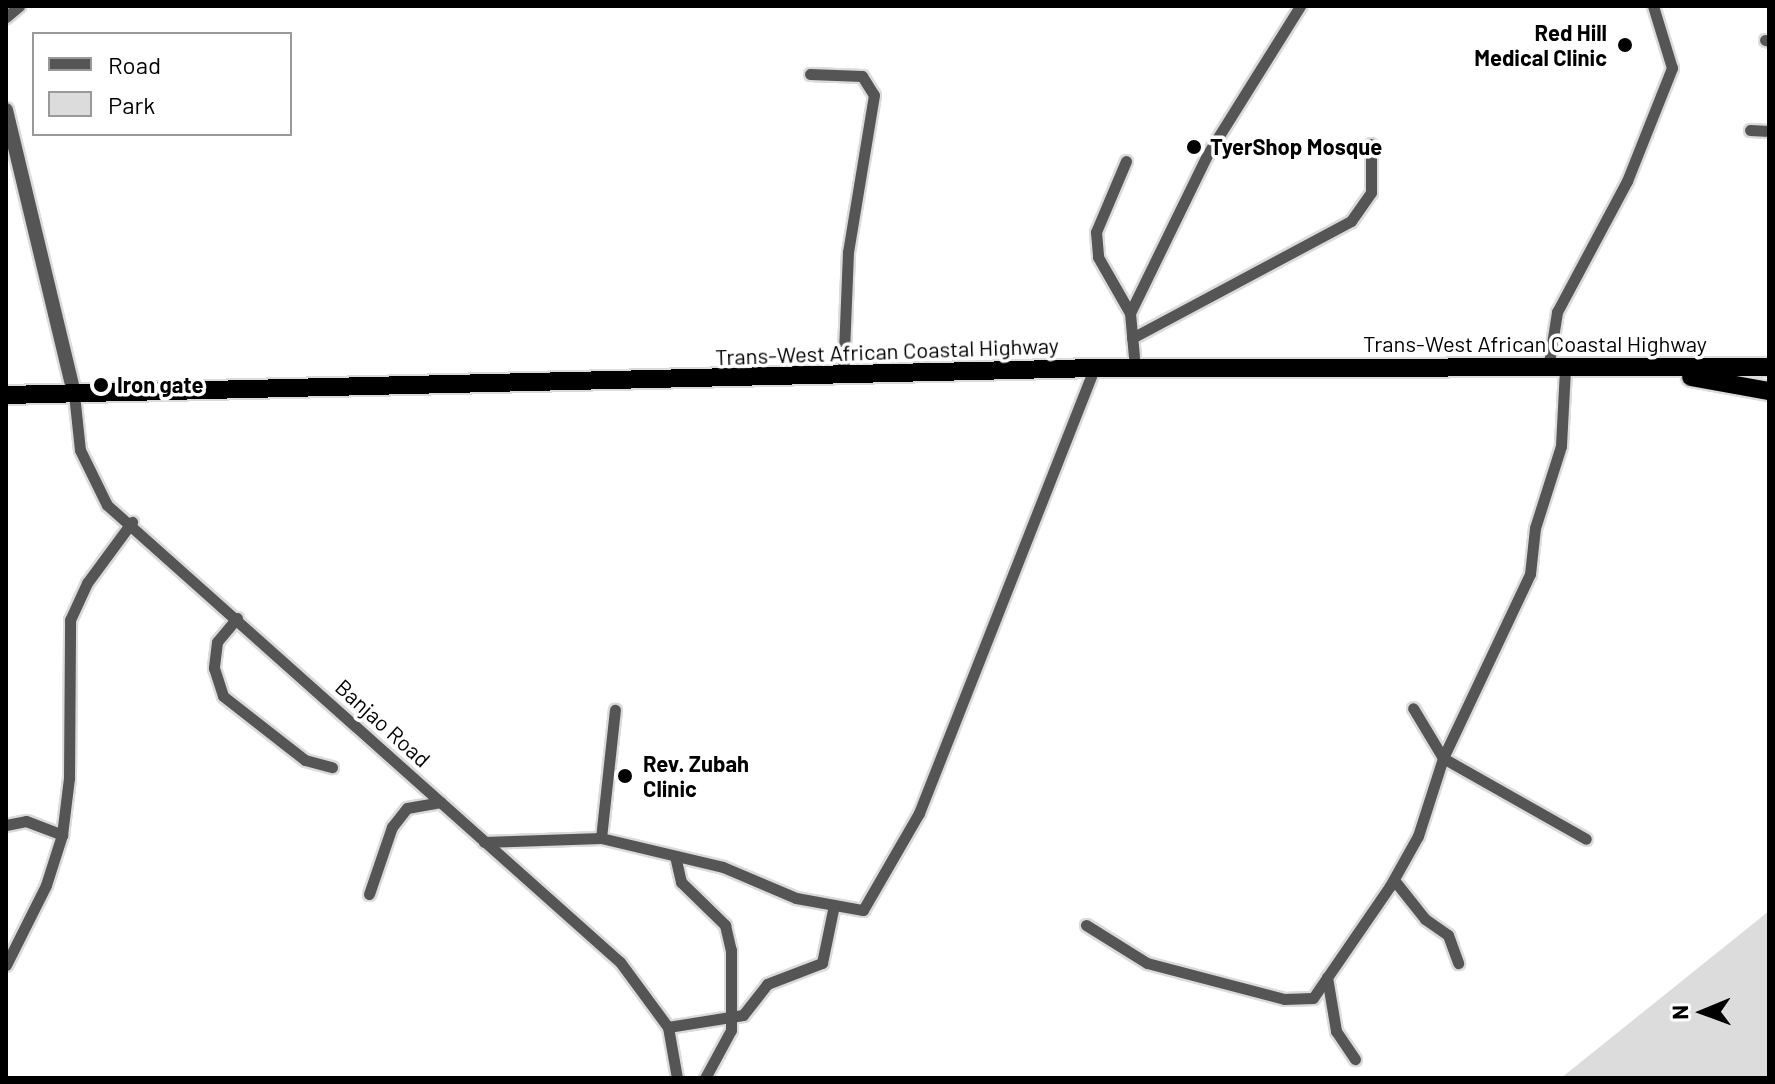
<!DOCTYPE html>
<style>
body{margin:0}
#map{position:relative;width:1775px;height:1084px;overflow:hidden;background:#fff;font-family:Barlow,sans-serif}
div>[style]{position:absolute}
.green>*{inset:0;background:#dcdcdc}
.roads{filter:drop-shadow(2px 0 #dbdbdb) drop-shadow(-2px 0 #dbdbdb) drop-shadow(0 2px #dbdbdb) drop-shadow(0 -2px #dbdbdb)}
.minor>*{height:11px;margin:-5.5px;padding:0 5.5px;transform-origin:5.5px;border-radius:5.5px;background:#555}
.tertiary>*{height:14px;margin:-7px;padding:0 7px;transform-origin:7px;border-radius:7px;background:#555}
.trunk>*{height:18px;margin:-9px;padding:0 9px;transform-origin:9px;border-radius:9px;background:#000}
.dots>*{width:22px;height:22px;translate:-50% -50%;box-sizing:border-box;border:4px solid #fff;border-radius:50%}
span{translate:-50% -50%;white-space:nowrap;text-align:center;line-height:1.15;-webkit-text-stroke:7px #fff;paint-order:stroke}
.poi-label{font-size:22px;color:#000;font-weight:700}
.right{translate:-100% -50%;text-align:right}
.left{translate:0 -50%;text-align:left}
.street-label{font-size:22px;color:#000}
.frame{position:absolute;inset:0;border:8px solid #000;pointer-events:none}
.legend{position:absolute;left:32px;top:32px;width:260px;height:104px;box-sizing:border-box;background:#fff;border:2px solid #999;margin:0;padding:10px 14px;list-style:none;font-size:24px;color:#000}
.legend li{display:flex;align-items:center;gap:16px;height:40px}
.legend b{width:40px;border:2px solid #999}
.north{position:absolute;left:1663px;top:972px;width:80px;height:80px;-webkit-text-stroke:6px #fff;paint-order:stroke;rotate:269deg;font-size:22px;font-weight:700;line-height:32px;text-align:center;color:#000}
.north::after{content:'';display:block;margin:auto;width:28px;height:36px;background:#000;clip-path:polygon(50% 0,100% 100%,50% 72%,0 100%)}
</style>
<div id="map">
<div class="green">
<div style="clip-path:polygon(1769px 911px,1769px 1078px,1561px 1078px)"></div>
</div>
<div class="roads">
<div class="minor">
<div style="left:6px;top:17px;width:17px;rotate:-40deg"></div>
<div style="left:1765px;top:40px;width:4px;rotate:14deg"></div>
<div style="left:810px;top:74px;width:52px;rotate:2.2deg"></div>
<div style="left:862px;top:76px;width:22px;rotate:58deg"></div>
<div style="left:874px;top:95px;width:159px;rotate:99.4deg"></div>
<div style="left:848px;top:252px;width:125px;rotate:92.3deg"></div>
<div style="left:1750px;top:130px;width:19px;rotate:3deg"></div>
<div style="left:1126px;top:161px;width:77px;rotate:112.9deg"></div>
<div style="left:1096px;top:232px;width:25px;rotate:85deg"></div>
<div style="left:1098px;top:257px;width:64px;rotate:60.3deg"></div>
<div style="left:1130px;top:313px;width:55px;rotate:84.8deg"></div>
<div style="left:1130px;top:313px;width:176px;rotate:-64deg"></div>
<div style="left:1207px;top:155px;width:176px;rotate:-58deg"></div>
<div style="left:1132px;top:338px;width:248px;rotate:-28.1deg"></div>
<div style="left:1351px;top:221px;width:35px;rotate:-55deg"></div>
<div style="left:1371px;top:192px;width:48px;rotate:-90deg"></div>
<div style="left:1548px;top:369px;width:58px;rotate:-81deg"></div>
<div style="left:1557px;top:312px;width:149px;rotate:-61.9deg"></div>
<div style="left:1627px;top:181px;width:122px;rotate:-68.3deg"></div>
<div style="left:1672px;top:68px;width:65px;rotate:-107deg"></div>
<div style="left:1565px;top:369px;width:77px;rotate:93deg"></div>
<div style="left:1561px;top:446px;width:86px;rotate:107.6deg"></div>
<div style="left:1535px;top:528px;width:46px;rotate:96.2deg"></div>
<div style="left:1530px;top:574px;width:204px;rotate:115.3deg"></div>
<div style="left:1443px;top:758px;width:164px;rotate:29.5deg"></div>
<div style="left:74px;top:394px;width:56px;rotate:83.9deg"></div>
<div style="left:80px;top:450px;width:61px;rotate:63.9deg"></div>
<div style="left:107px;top:505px;width:687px;rotate:41.7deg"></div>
<div style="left:620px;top:962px;width:81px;rotate:53.6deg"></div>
<div style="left:668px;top:1027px;width:52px;rotate:80deg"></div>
<div style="left:237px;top:618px;width:31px;rotate:130deg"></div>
<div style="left:217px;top:642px;width:26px;rotate:97deg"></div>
<div style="left:214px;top:668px;width:29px;rotate:72deg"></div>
<div style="left:223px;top:696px;width:104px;rotate:38deg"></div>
<div style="left:305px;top:760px;width:28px;rotate:15deg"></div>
<div style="left:6px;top:825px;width:20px;rotate:-11deg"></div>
<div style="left:26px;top:821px;width:39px;rotate:21deg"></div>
<div style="left:601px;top:838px;width:129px;rotate:-83.8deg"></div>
<div style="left:484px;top:842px;width:117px;rotate:-2deg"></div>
<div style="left:601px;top:838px;width:125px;rotate:13.4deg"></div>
<div style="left:723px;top:867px;width:79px;rotate:23deg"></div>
<div style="left:796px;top:898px;width:68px;rotate:10.2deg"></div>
<div style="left:863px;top:910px;width:112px;rotate:-60deg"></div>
<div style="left:919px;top:813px;width:478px;rotate:-68.5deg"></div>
<div style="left:675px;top:856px;width:27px;rotate:77deg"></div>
<div style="left:681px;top:882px;width:62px;rotate:44.3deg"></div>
<div style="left:725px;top:925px;width:26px;rotate:77deg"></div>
<div style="left:731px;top:950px;width:80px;rotate:90deg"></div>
<div style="left:731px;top:1030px;width:55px;rotate:118.4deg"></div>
<div style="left:1394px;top:880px;width:50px;rotate:51.5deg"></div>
<div style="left:1425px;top:919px;width:28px;rotate:35deg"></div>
<div style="left:1448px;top:935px;width:30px;rotate:70deg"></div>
<div style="left:369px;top:894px;width:71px;rotate:-71.1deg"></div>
<div style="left:392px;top:827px;width:24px;rotate:-52deg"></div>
<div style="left:407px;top:808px;width:34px;rotate:-10deg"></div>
<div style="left:1086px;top:925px;width:72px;rotate:31.9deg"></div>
<div style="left:1147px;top:963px;width:142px;rotate:14.7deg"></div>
<div style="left:1284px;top:999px;width:29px;rotate:-2deg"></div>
<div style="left:1313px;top:998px;width:136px;rotate:-55.5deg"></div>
<div style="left:1390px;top:886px;width:57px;rotate:-60.8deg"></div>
<div style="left:1418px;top:836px;width:82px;rotate:-72.2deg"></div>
<div style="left:1443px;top:758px;width:58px;rotate:-121deg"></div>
<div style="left:6px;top:965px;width:89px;rotate:-63.4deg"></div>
<div style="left:46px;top:885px;width:52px;rotate:-72.3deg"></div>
<div style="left:62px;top:835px;width:57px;rotate:-83deg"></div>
<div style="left:69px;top:778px;width:158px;rotate:-89.6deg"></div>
<div style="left:70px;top:620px;width:41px;rotate:-65.3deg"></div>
<div style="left:87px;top:583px;width:76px;rotate:-53.6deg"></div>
<div style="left:1327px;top:977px;width:55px;rotate:80.5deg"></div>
<div style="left:1336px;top:1031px;width:34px;rotate:56deg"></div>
<div style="left:668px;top:1027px;width:76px;rotate:-9.1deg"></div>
<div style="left:743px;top:1015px;width:39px;rotate:-52deg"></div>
<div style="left:767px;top:984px;width:59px;rotate:-20.9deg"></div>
<div style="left:822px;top:963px;width:59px;rotate:-78.3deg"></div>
</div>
<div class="tertiary">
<div style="left:6px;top:110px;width:292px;rotate:76.5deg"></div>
</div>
<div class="trunk">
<div style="left:1691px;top:377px;width:79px;rotate:10.2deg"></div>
<div style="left:6px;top:395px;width:1088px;rotate:-1.42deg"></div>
<div style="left:1094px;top:368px;width:675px;rotate:-0.08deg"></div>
</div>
</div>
<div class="dots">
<div style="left:1625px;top:45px;background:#000"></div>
<div style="left:1194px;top:147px;background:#000"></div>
<div style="left:101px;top:385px;background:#000"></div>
<div style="left:625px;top:776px;background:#000"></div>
</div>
<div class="poi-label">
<span class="right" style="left:1607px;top:45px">Red Hill<br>Medical Clinic</span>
<span class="left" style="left:1210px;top:147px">TyerShop Mosque</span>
<span class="left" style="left:117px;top:385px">Iron gate</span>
<span class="left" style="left:643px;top:776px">Rev. Zubah<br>Clinic</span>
</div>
<div class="street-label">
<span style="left:1535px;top:344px">Trans-West African Coastal Highway</span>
<span style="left:887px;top:351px;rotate:-2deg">Trans-West African Coastal Highway</span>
<span style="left:383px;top:723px;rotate:42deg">Banjao Road</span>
</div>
<div class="frame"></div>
<ul class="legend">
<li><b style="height:10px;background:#555"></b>Road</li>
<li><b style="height:22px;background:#dcdcdc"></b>Park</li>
</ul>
<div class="north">N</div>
</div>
